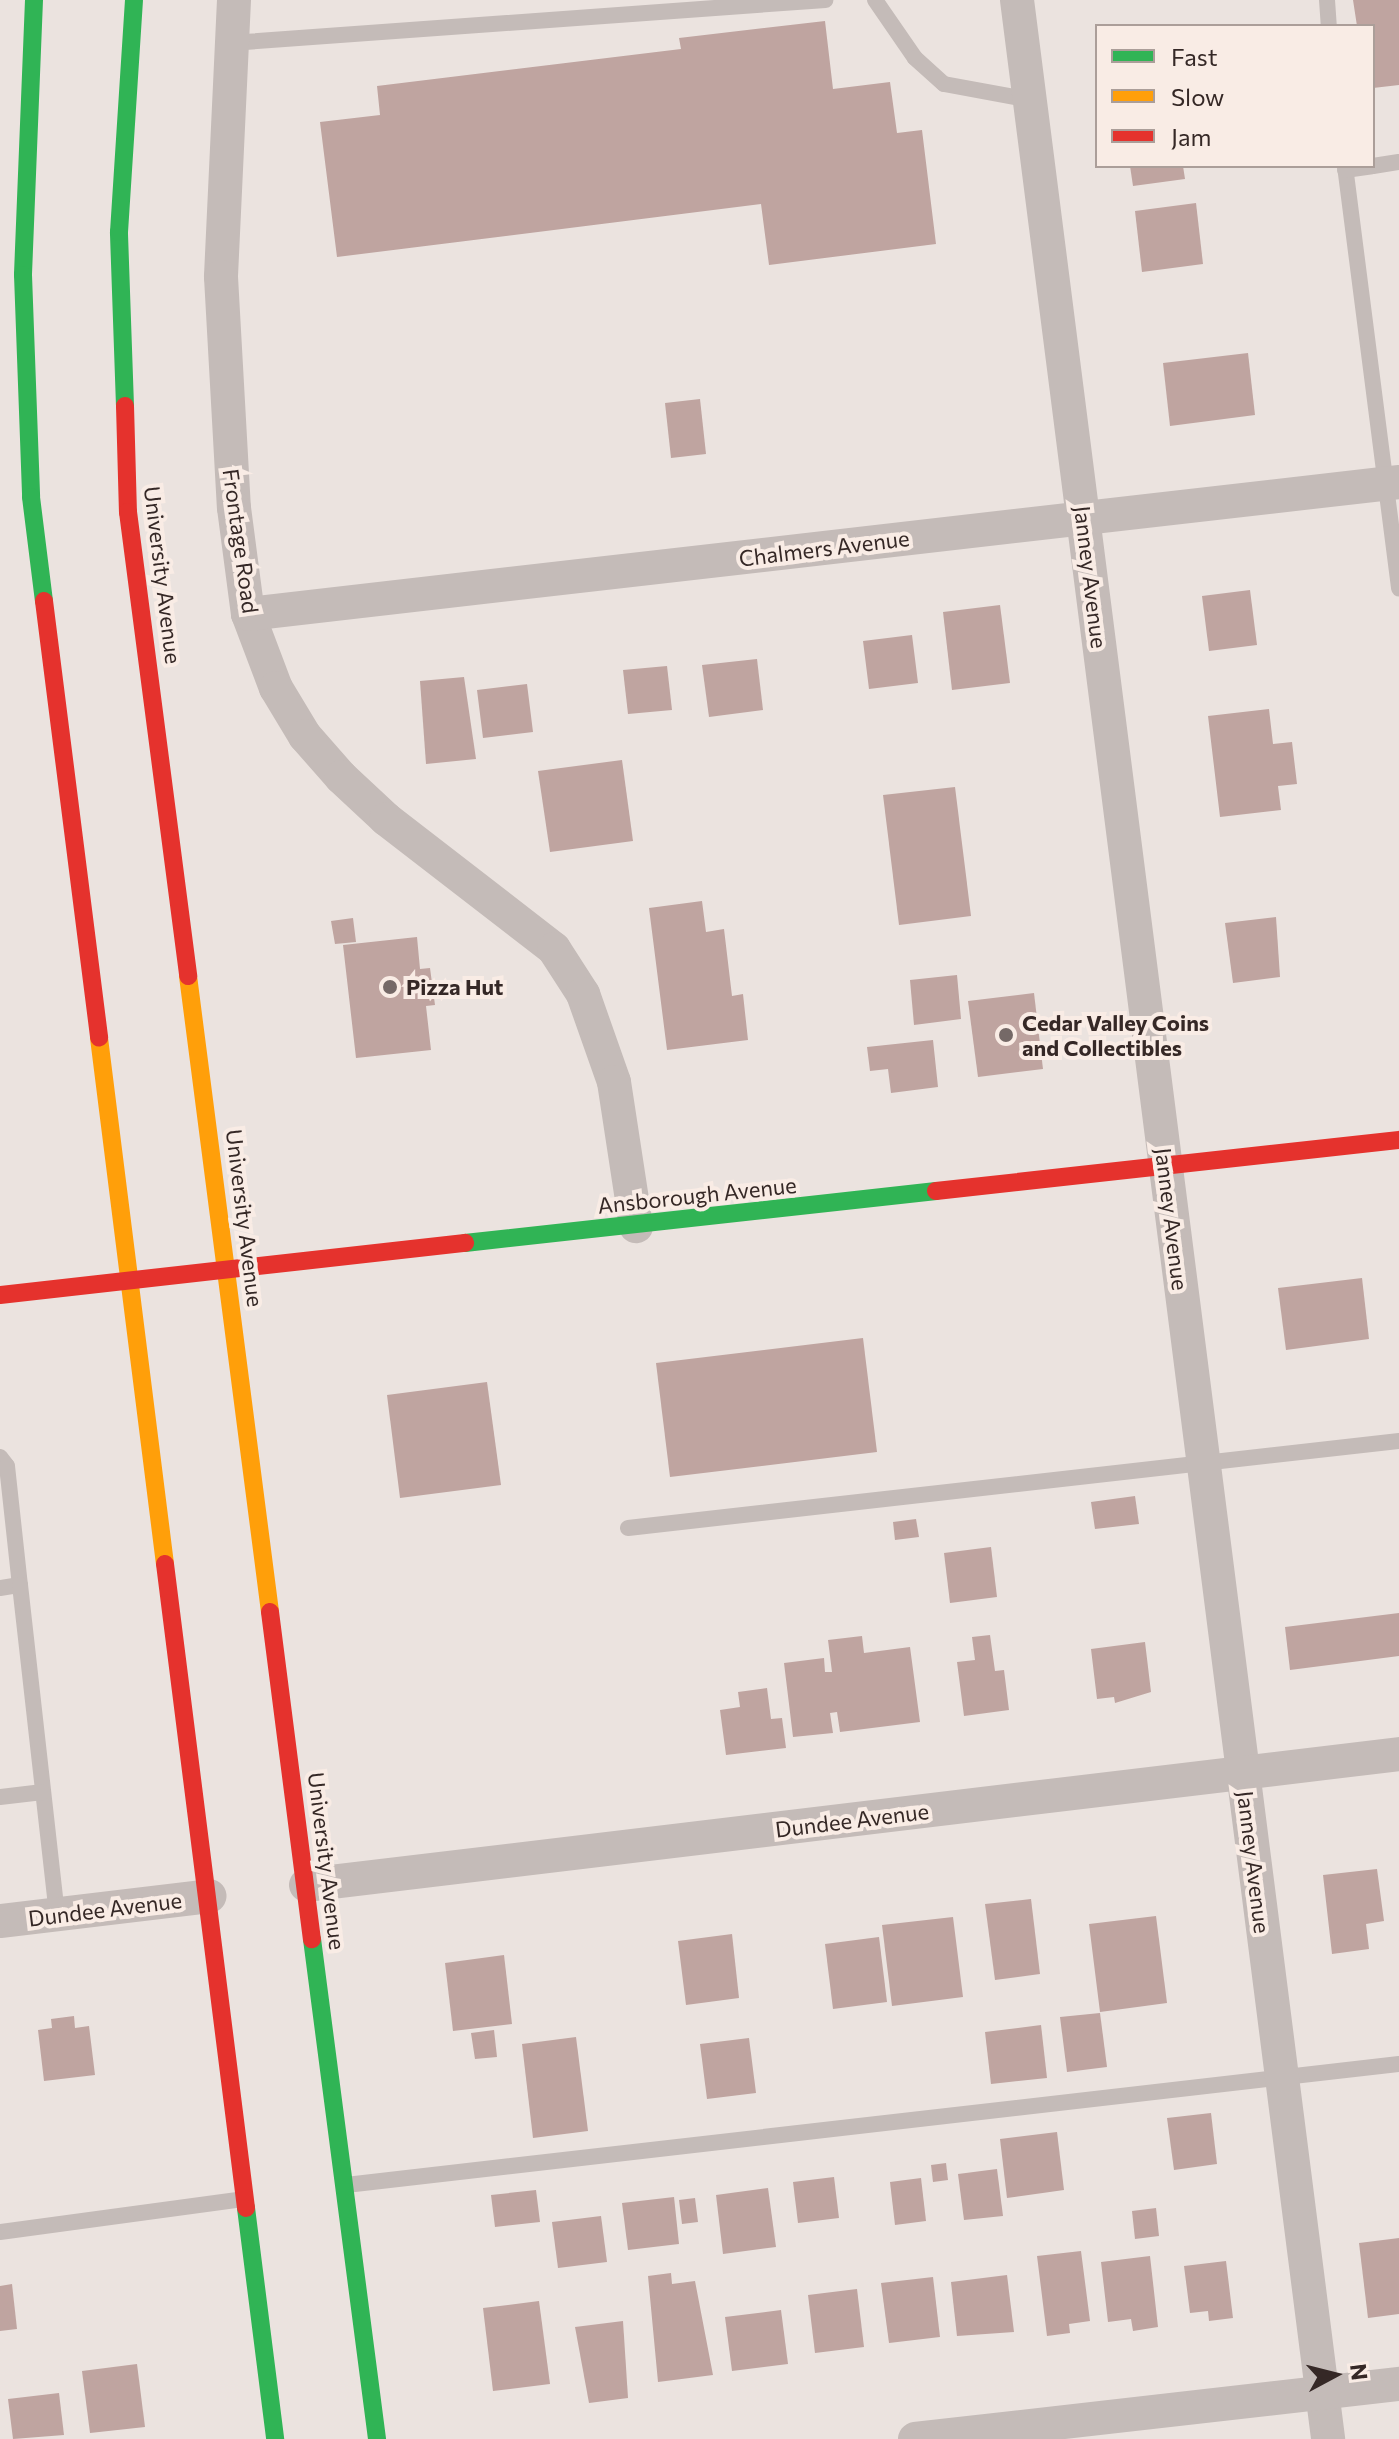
<!DOCTYPE html>
<style>
body{margin:0}
#map{position:relative;width:1399px;height:2439px;overflow:hidden;background:#ebe3df;font-family:Commissioner,sans-serif}
div>[style]{position:absolute}
.building>*{inset:0;background:#bfa4a0}
.lane>*{height:16px;margin:-8px;padding:0 8px;transform-origin:8px;border-radius:8px;background:#c4bbb8}
.street>*{height:34px;margin:-17px;padding:0 17px;transform-origin:17px;border-radius:17px;background:#c4bbb8}
.fast>*{height:18px;margin:-9px;padding:0 9px;transform-origin:9px;border-radius:9px;background:#30b455}
.slow>*{height:18px;margin:-9px;padding:0 9px;transform-origin:9px;border-radius:9px;background:#ff9f0a}
.jam>*{height:18px;margin:-9px;padding:0 9px;transform-origin:9px;border-radius:9px;background:#e5322d}
.dots>*{width:22px;height:22px;translate:-50% -50%;box-sizing:border-box;border:4px solid #f9ece5;border-radius:50%}
span{translate:-50% -50%;white-space:nowrap;text-align:center;line-height:1.15;-webkit-text-stroke:8px #f9ece5;paint-order:stroke}
.street-label{font-size:22px;color:#352826}
.poi-label{font-size:22px;color:#352826;font-weight:700}
.left{translate:0 -50%;text-align:left}
.legend{position:absolute;left:1095px;top:24px;width:280px;height:144px;box-sizing:border-box;background:#f9ece5;border:2px solid #ab9e99;margin:0;padding:10px 14px;list-style:none;font-size:24px;color:#352826}
.legend li{display:flex;align-items:center;gap:16px;height:40px}
.legend b{width:40px;border:2px solid #ab9e99}
.north{position:absolute;left:1295px;top:2335px;width:80px;height:80px;-webkit-text-stroke:6px #f9ece5;paint-order:stroke;rotate:83deg;font-size:22px;font-weight:700;line-height:32px;text-align:center;color:#352826}
.north::after{content:'';display:block;margin:auto;width:28px;height:36px;background:#352826;clip-path:polygon(50% 0,100% 100%,50% 72%,0 100%)}
</style>
<div id="map">
<div class="building">
<div style="clip-path:polygon(1353px 0,1399px 0,1399px 85px,1373px 88px,1373px 26px,1357px 26px)"></div>
<div style="clip-path:polygon(825px 21px,833px 89px,890px 82px,897px 133px,922px 130px,936px 244px,769px 265px,761px 204px,337px 257px,320px 122px,380px 115px,377px 86px,681px 49px,679px 38px)"></div>
<div style="clip-path:polygon(1130px 166px,1183px 166px,1185px 179px,1133px 186px)"></div>
<div style="clip-path:polygon(1196px 203px,1203px 264px,1142px 272px,1135px 211px)"></div>
<div style="clip-path:polygon(1248px 353px,1255px 415px,1170px 426px,1163px 363px)"></div>
<div style="clip-path:polygon(700px 399px,706px 454px,671px 458px,665px 403px)"></div>
<div style="clip-path:polygon(1250px 590px,1257px 645px,1209px 651px,1202px 596px)"></div>
<div style="clip-path:polygon(1000px 605px,1010px 683px,952px 690px,943px 612px)"></div>
<div style="clip-path:polygon(912px 635px,918px 683px,869px 689px,863px 641px)"></div>
<div style="clip-path:polygon(757px 659px,763px 710px,709px 717px,702px 665px)"></div>
<div style="clip-path:polygon(667px 666px,672px 710px,628px 714px,623px 670px)"></div>
<div style="clip-path:polygon(464px 677px,476px 759px,426px 764px,420px 681px)"></div>
<div style="clip-path:polygon(527px 684px,533px 732px,483px 738px,477px 690px)"></div>
<div style="clip-path:polygon(1269px 709px,1273px 744px,1292px 742px,1297px 784px,1278px 786px,1281px 810px,1220px 817px,1208px 716px)"></div>
<div style="clip-path:polygon(622px 760px,633px 841px,550px 852px,538px 771px)"></div>
<div style="clip-path:polygon(955px 787px,971px 916px,899px 925px,883px 795px)"></div>
<div style="clip-path:polygon(702px 901px,706px 932px,724px 929px,732px 996px,743px 994px,748px 1040px,667px 1050px,649px 908px)"></div>
<div style="clip-path:polygon(1276px 917px,1280px 977px,1233px 983px,1225px 923px)"></div>
<div style="clip-path:polygon(353px 918px,356px 942px,335px 944px,331px 921px)"></div>
<div style="clip-path:polygon(417px 937px,420px 969px,430px 968px,435px 1005px,426px 1006px,431px 1050px,356px 1058px,343px 945px)"></div>
<div style="clip-path:polygon(957px 975px,961px 1019px,914px 1025px,910px 980px)"></div>
<div style="clip-path:polygon(1034px 993px,1043px 1069px,978px 1077px,968px 1001px)"></div>
<div style="clip-path:polygon(933px 1040px,938px 1087px,891px 1093px,888px 1069px,870px 1071px,867px 1047px)"></div>
<div style="clip-path:polygon(1362px 1278px,1369px 1339px,1286px 1350px,1278px 1288px)"></div>
<div style="clip-path:polygon(863px 1338px,877px 1452px,670px 1477px,656px 1363px)"></div>
<div style="clip-path:polygon(487px 1382px,501px 1485px,400px 1498px,387px 1395px)"></div>
<div style="clip-path:polygon(1135px 1496px,1139px 1524px,1095px 1529px,1091px 1502px)"></div>
<div style="clip-path:polygon(916px 1519px,919px 1537px,895px 1540px,893px 1522px)"></div>
<div style="clip-path:polygon(991px 1547px,997px 1597px,950px 1603px,944px 1553px)"></div>
<div style="clip-path:polygon(1399px 1613px,1399px 1656px,1290px 1670px,1285px 1627px)"></div>
<div style="clip-path:polygon(990px 1635px,995px 1671px,1004px 1670px,1009px 1710px,964px 1716px,957px 1662px,975px 1660px,972px 1637px)"></div>
<div style="clip-path:polygon(862px 1636px,864px 1653px,910px 1647px,920px 1722px,840px 1732px,837px 1712px,830px 1713px,833px 1733px,793px 1737px,784px 1663px,824px 1658px,825px 1672px,832px 1672px,828px 1640px)"></div>
<div style="clip-path:polygon(1145px 1642px,1151px 1692px,1115px 1703px,1114px 1697px,1097px 1699px,1091px 1649px)"></div>
<div style="clip-path:polygon(767px 1688px,771px 1719px,782px 1718px,786px 1748px,726px 1755px,720px 1710px,740px 1707px,738px 1692px)"></div>
<div style="clip-path:polygon(1377px 1869px,1384px 1921px,1366px 1924px,1369px 1949px,1332px 1954px,1323px 1875px)"></div>
<div style="clip-path:polygon(1031px 1899px,1040px 1974px,995px 1980px,985px 1904px)"></div>
<div style="clip-path:polygon(1156px 1916px,1167px 2003px,1100px 2012px,1089px 1924px)"></div>
<div style="clip-path:polygon(953px 1917px,963px 1997px,892px 2006px,882px 1925px)"></div>
<div style="clip-path:polygon(732px 1934px,739px 1998px,686px 2005px,678px 1941px)"></div>
<div style="clip-path:polygon(879px 1937px,887px 2002px,833px 2009px,825px 1944px)"></div>
<div style="clip-path:polygon(504px 1955px,512px 2024px,453px 2031px,445px 1963px)"></div>
<div style="clip-path:polygon(1100px 2013px,1107px 2067px,1067px 2072px,1060px 2017px)"></div>
<div style="clip-path:polygon(74px 2016px,75px 2028px,89px 2026px,95px 2075px,44px 2081px,38px 2030px,52px 2028px,51px 2019px)"></div>
<div style="clip-path:polygon(1041px 2025px,1047px 2078px,991px 2084px,985px 2032px)"></div>
<div style="clip-path:polygon(494px 2030px,497px 2057px,475px 2059px,471px 2033px)"></div>
<div style="clip-path:polygon(576px 2037px,588px 2131px,533px 2138px,522px 2044px)"></div>
<div style="clip-path:polygon(749px 2038px,756px 2093px,707px 2099px,700px 2044px)"></div>
<div style="clip-path:polygon(1211px 2113px,1217px 2164px,1174px 2170px,1167px 2118px)"></div>
<div style="clip-path:polygon(1057px 2132px,1064px 2190px,1007px 2198px,1000px 2139px)"></div>
<div style="clip-path:polygon(946px 2163px,948px 2180px,933px 2182px,931px 2165px)"></div>
<div style="clip-path:polygon(997px 2169px,1003px 2216px,964px 2220px,958px 2174px)"></div>
<div style="clip-path:polygon(834px 2177px,839px 2218px,798px 2223px,793px 2182px)"></div>
<div style="clip-path:polygon(921px 2178px,926px 2221px,895px 2225px,890px 2182px)"></div>
<div style="clip-path:polygon(768px 2188px,776px 2247px,723px 2254px,716px 2195px)"></div>
<div style="clip-path:polygon(536px 2190px,540px 2222px,495px 2227px,491px 2195px)"></div>
<div style="clip-path:polygon(674px 2197px,679px 2244px,628px 2250px,622px 2203px)"></div>
<div style="clip-path:polygon(695px 2198px,698px 2222px,682px 2224px,679px 2200px)"></div>
<div style="clip-path:polygon(1156px 2208px,1159px 2236px,1135px 2239px,1132px 2211px)"></div>
<div style="clip-path:polygon(601px 2216px,607px 2262px,558px 2268px,552px 2222px)"></div>
<div style="clip-path:polygon(1399px 2238px,1399px 2314px,1368px 2318px,1359px 2243px)"></div>
<div style="clip-path:polygon(1081px 2251px,1090px 2321px,1069px 2324px,1070px 2333px,1047px 2336px,1037px 2256px)"></div>
<div style="clip-path:polygon(1150px 2256px,1158px 2327px,1133px 2331px,1131px 2319px,1108px 2322px,1101px 2262px)"></div>
<div style="clip-path:polygon(1226px 2261px,1233px 2318px,1209px 2321px,1208px 2311px,1190px 2313px,1184px 2266px)"></div>
<div style="clip-path:polygon(671px 2273px,672px 2284px,695px 2281px,713px 2375px,658px 2382px,648px 2276px)"></div>
<div style="clip-path:polygon(1007px 2275px,1014px 2332px,957px 2336px,951px 2282px)"></div>
<div style="clip-path:polygon(933px 2277px,940px 2337px,889px 2343px,881px 2283px)"></div>
<div style="clip-path:polygon(12px 2284px,17px 2329px,0 2331px,0 2286px)"></div>
<div style="clip-path:polygon(857px 2289px,864px 2347px,815px 2353px,808px 2295px)"></div>
<div style="clip-path:polygon(539px 2301px,550px 2384px,493px 2391px,483px 2308px)"></div>
<div style="clip-path:polygon(781px 2310px,788px 2364px,732px 2371px,725px 2317px)"></div>
<div style="clip-path:polygon(623px 2321px,628px 2398px,589px 2403px,575px 2327px)"></div>
<div style="clip-path:polygon(137px 2364px,145px 2427px,90px 2433px,82px 2371px)"></div>
<div style="clip-path:polygon(59px 2393px,64px 2435px,13px 2439px,8px 2399px)"></div>
</div>
<div class="lane">
<div style="left:875px;top:0;width:70px;rotate:55.4deg"></div>
<div style="left:915px;top:58px;width:39px;rotate:42deg"></div>
<div style="left:944px;top:84px;width:87px;rotate:10.5deg"></div>
<div style="left:1327px;top:0;width:26px;rotate:86deg"></div>
<div style="left:231px;top:43px;width:596px;rotate:-4.14deg"></div>
<div style="left:1345px;top:166px;width:426px;rotate:82.7deg"></div>
<div style="left:1373px;top:166px;width:26px;rotate:-9deg"></div>
<div style="left:1345px;top:170px;width:27px;rotate:-8deg"></div>
<div style="left:0;top:1457px;width:11px;rotate:52deg"></div>
<div style="left:7px;top:1466px;width:120px;rotate:83.8deg"></div>
<div style="left:628px;top:1528px;width:776px;rotate:-6.44deg"></div>
<div style="left:0;top:1588px;width:20px;rotate:-9deg"></div>
<div style="left:20px;top:1585px;width:331px;rotate:83.6deg"></div>
<div style="left:0;top:1797px;width:43px;rotate:-6.6deg"></div>
<div style="left:346px;top:2185px;width:1060px;rotate:-6.56deg"></div>
<div style="left:0;top:2232px;width:247px;rotate:-7.7deg"></div>
</div>
<div class="street">
<div style="left:234px;top:0;width:277px;rotate:92.7deg"></div>
<div style="left:221px;top:277px;width:231px;rotate:86.8deg"></div>
<div style="left:234px;top:508px;width:107px;rotate:82.5deg"></div>
<div style="left:248px;top:614px;width:79px;rotate:69.3deg"></div>
<div style="left:276px;top:688px;width:56px;rotate:58.9deg"></div>
<div style="left:305px;top:736px;width:55px;rotate:48.7deg"></div>
<div style="left:341px;top:777px;width:62px;rotate:43deg"></div>
<div style="left:386px;top:819px;width:212px;rotate:37.7deg"></div>
<div style="left:554px;top:949px;width:54px;rotate:57.2deg"></div>
<div style="left:583px;top:994px;width:93px;rotate:70.6deg"></div>
<div style="left:614px;top:1082px;width:146px;rotate:81.3deg"></div>
<div style="left:1017px;top:0;width:2459px;rotate:82.73deg"></div>
<div style="left:248px;top:614px;width:1159px;rotate:-6.54deg"></div>
<div style="left:306px;top:1885px;width:1101px;rotate:-6.83deg"></div>
<div style="left:0;top:1921px;width:211px;rotate:-6.8deg"></div>
<div style="left:915px;top:2439px;width:487px;rotate:-6.5deg"></div>
</div>
<div class="fast">
<div style="left:34px;top:0;width:275px;rotate:92.3deg"></div>
<div style="left:23px;top:275px;width:222px;rotate:87.9deg"></div>
<div style="left:31px;top:497px;width:105px;rotate:82.9deg"></div>
<div style="left:125px;top:406px;width:174px;rotate:-92deg"></div>
<div style="left:119px;top:232px;width:232px;rotate:-86.3deg"></div>
<div style="left:465px;top:1243px;width:474px;rotate:-6.3deg"></div>
<div style="left:312px;top:1939px;width:504px;rotate:82.59deg"></div>
<div style="left:246px;top:2208px;width:233px;rotate:82.8deg"></div>
</div>
<div class="slow">
<div style="left:188px;top:976px;width:641px;rotate:82.65deg"></div>
<div style="left:99px;top:1038px;width:530px;rotate:82.85deg"></div>
</div>
<div class="jam">
<div style="left:125px;top:406px;width:106px;rotate:88.4deg"></div>
<div style="left:128px;top:512px;width:468px;rotate:82.6deg"></div>
<div style="left:44px;top:601px;width:440px;rotate:82.8deg"></div>
<div style="left:936px;top:1191px;width:466px;rotate:-6.3deg"></div>
<div style="left:0;top:1295px;width:468px;rotate:-6.4deg"></div>
<div style="left:165px;top:1564px;width:649px;rotate:82.83deg"></div>
<div style="left:270px;top:1612px;width:330px;rotate:82.7deg"></div>
</div>
<div class="dots">
<div style="left:390px;top:987px;background:#756967"></div>
<div style="left:1006px;top:1035px;background:#756967"></div>
</div>
<div class="street-label">
<span style="left:241px;top:541px;rotate:82deg">Frontage Road</span>
<span style="left:824px;top:548px;rotate:-7deg">Chalmers Avenue</span>
<span style="left:163px;top:575px;rotate:83deg">University Avenue</span>
<span style="left:1091px;top:577px;rotate:83deg">Janney Avenue</span>
<span style="left:697px;top:1195px;rotate:-6deg">Ansborough Avenue</span>
<span style="left:245px;top:1218px;rotate:83deg">University Avenue</span>
<span style="left:1172px;top:1219px;rotate:83deg">Janney Avenue</span>
<span style="left:852px;top:1820px;rotate:-7deg">Dundee Avenue</span>
<span style="left:327px;top:1861px;rotate:83deg">University Avenue</span>
<span style="left:1254px;top:1862px;rotate:83deg">Janney Avenue</span>
<span style="left:105px;top:1909px;rotate:-7deg">Dundee Avenue</span>
</div>
<div class="poi-label">
<span class="left" style="left:406px;top:987px">Pizza Hut</span>
<span class="left" style="left:1022px;top:1035px">Cedar Valley Coins<br>and Collectibles</span>
</div>
<ul class="legend">
<li><b style="height:10px;background:#30b455"></b>Fast</li>
<li><b style="height:10px;background:#ff9f0a"></b>Slow</li>
<li><b style="height:10px;background:#e5322d"></b>Jam</li>
</ul>
<div class="north">N</div>
</div>
